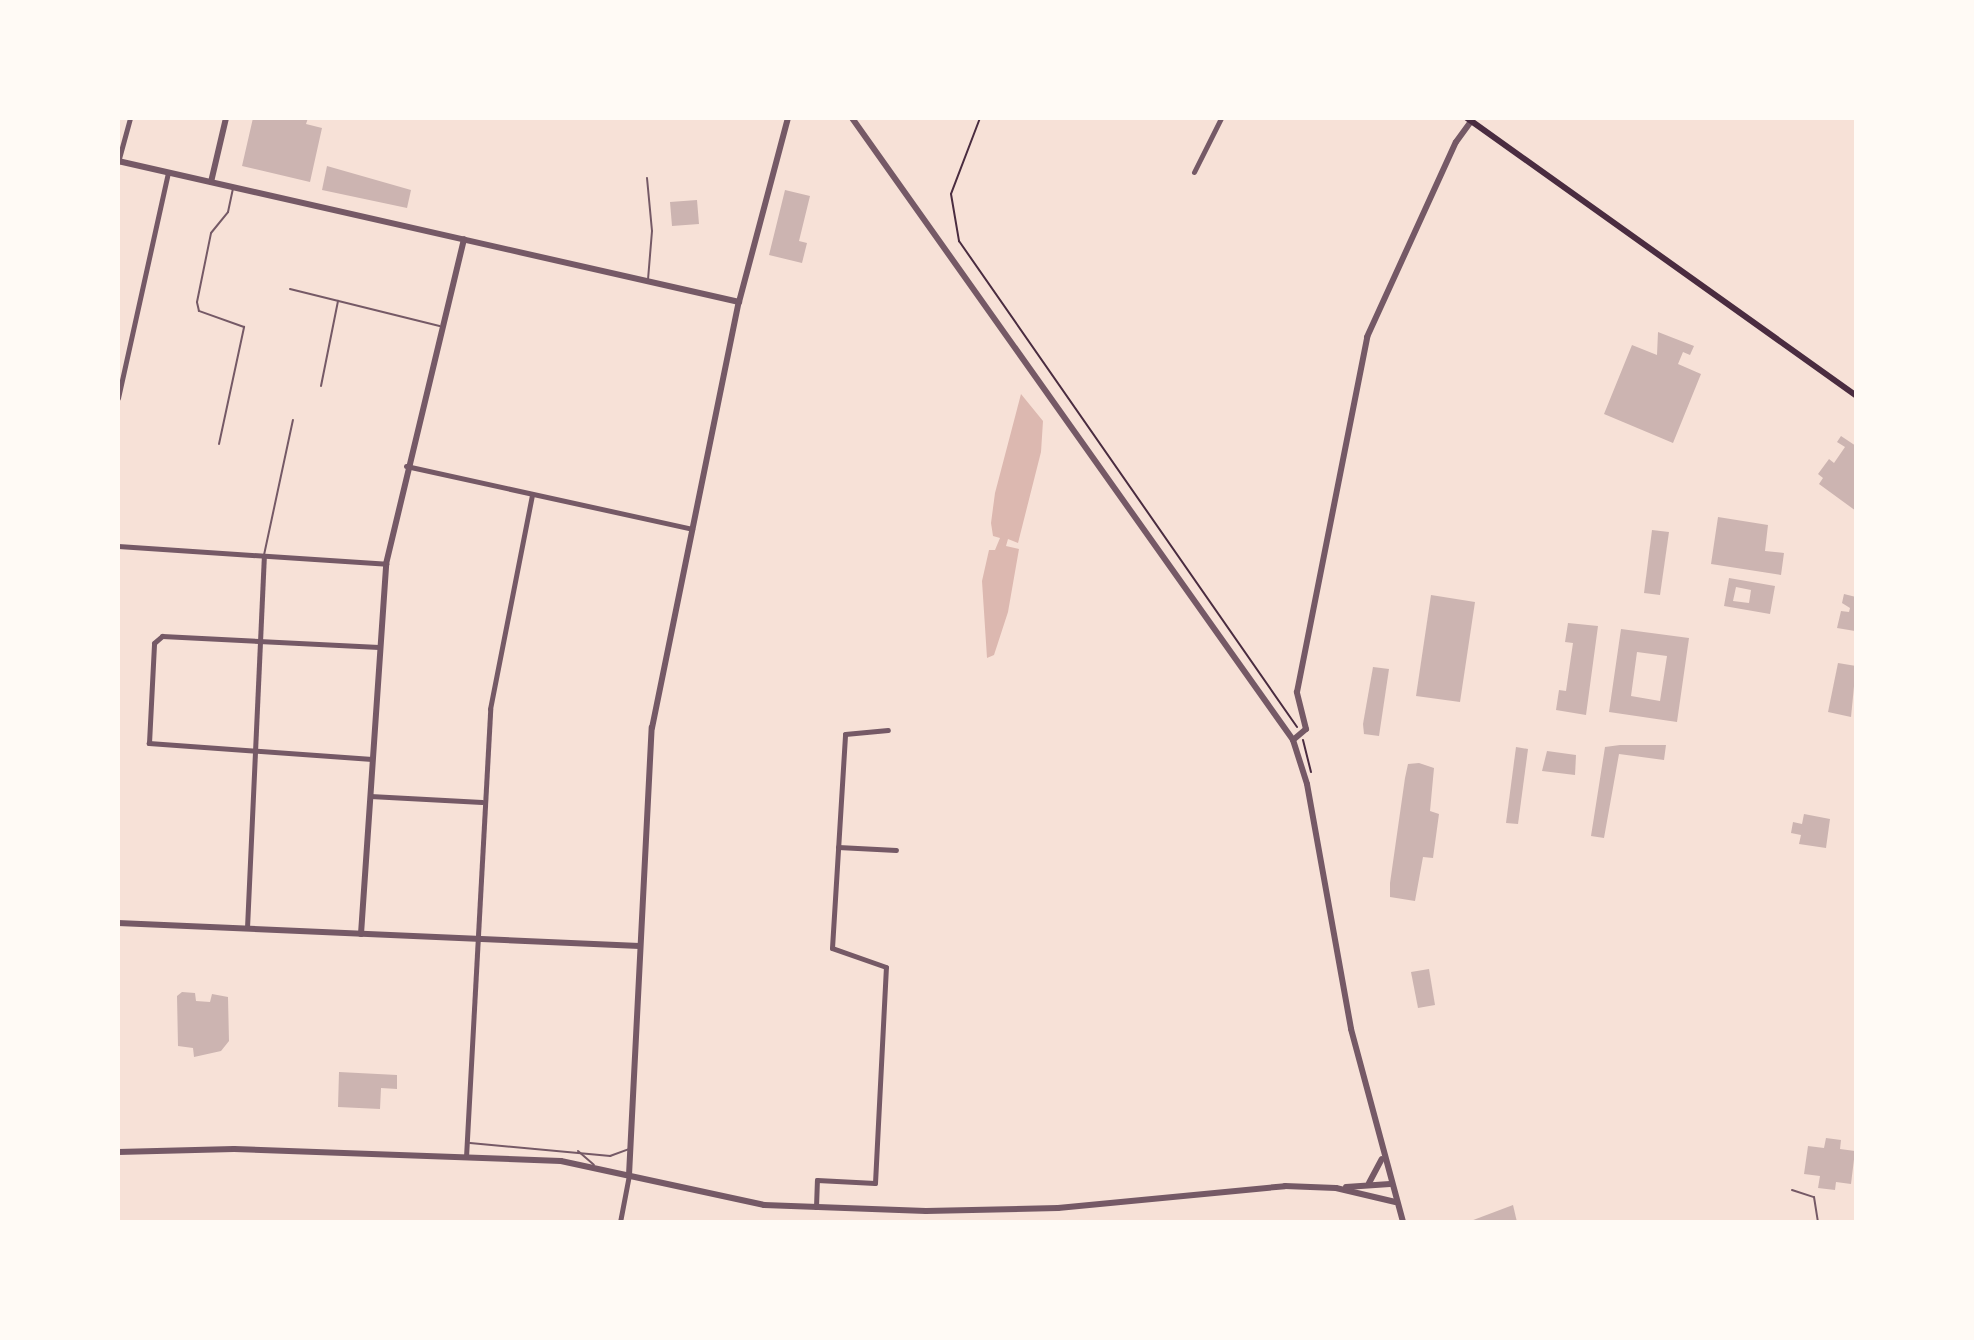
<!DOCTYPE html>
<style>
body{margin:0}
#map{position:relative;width:1974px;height:1340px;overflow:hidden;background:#f7e1d7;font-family:Roboto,sans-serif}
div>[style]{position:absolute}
.water>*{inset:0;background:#dcb8b0}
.building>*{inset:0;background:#ccb4b1}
.path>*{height:2px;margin:-1px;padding:0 1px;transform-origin:1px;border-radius:1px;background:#4a2c40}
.service>*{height:2px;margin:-1px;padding:0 1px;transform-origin:1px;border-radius:1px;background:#755966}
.minor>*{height:5px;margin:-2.5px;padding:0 2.5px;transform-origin:2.5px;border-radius:2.5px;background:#755966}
.tertiary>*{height:6px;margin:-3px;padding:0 3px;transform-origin:3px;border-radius:3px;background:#755966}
.secondary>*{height:6px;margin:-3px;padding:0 3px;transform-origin:3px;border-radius:3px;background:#4a2c40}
span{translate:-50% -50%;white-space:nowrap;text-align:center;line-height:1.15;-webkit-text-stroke:6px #fffaf5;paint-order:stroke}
.frame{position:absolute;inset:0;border:120px solid #fffaf5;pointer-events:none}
</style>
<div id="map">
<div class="water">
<div style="clip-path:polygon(1021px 394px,1043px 421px,1041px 452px,1018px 543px,1008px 539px,1006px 546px,1019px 549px,1008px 612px,994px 655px,987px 658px,982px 581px,989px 550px,995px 550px,1000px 538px,993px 536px,991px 523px,995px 493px)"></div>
</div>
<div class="building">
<div style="clip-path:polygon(253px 118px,308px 118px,306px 124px,322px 128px,310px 182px,242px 166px)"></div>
<div style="clip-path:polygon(327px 166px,411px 190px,407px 208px,322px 190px)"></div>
<div style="clip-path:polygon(785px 190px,810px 196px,799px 241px,807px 243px,802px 263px,769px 255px)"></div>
<div style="clip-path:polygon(697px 200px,699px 224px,672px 226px,670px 202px)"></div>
<div style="clip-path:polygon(1658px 332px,1694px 346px,1690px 355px,1683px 352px,1678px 364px,1701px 374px,1673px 443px,1604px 414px,1632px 345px,1657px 355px)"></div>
<div style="clip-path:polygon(1841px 436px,1856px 446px,1856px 511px,1819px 484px,1823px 478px,1818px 474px,1829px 459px,1834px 463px,1845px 447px,1837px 442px)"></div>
<div style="clip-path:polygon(1718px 517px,1768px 525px,1765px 551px,1784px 553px,1781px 575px,1711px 564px)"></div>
<div style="clip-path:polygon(1652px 530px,1669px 532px,1660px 595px,1644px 593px)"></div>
<div style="clip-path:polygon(evenodd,1729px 578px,1775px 586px,1770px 614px,1724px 606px,1729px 578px,1736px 587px,1751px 590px,1749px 603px,1733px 601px,1736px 587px)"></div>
<div style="clip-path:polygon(1844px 594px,1856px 597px,1855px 631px,1837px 628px,1841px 611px,1849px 612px,1850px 608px,1842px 603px)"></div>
<div style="clip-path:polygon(1431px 595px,1475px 602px,1460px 702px,1416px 696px)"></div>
<div style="clip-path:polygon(1568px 623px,1598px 626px,1586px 715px,1556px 710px,1559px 690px,1566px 691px,1573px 643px,1565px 642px)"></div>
<div style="clip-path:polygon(evenodd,1621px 629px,1689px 638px,1677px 722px,1609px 712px,1621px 629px,1637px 652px,1667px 656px,1660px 701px,1631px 696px,1637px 652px)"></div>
<div style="clip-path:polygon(1838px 663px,1856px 666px,1851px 717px,1828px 712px)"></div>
<div style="clip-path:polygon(1373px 667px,1389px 669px,1379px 736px,1364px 734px,1363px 724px)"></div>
<div style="clip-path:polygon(1620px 745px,1666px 745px,1664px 760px,1619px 754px,1604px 838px,1591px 836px,1605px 747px)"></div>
<div style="clip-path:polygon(1516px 747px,1528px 749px,1518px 824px,1506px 823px)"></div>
<div style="clip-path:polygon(1547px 751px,1576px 755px,1575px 775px,1542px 771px)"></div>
<div style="clip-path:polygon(1419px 763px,1434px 768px,1430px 811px,1439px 814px,1433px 858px,1423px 857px,1415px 901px,1390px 897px,1390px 883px,1405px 778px,1408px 764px)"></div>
<div style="clip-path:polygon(1804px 814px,1830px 819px,1826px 848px,1799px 844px,1801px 835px,1791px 833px,1793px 822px,1802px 824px)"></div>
<div style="clip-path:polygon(1429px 969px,1435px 1005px,1418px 1008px,1411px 972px)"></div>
<div style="clip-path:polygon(182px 992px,195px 993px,196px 1001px,210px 1002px,212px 994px,228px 997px,229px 1041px,221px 1051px,194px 1057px,193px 1048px,178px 1046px,177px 996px)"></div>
<div style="clip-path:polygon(339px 1072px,397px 1075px,397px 1089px,381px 1088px,380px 1109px,338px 1107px)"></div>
<div style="clip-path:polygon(1826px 1138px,1841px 1140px,1840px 1149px,1855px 1151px,1851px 1184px,1836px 1182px,1835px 1190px,1818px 1188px,1820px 1176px,1804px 1174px,1808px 1146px,1824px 1148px)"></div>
<div style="clip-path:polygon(1513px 1205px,1517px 1222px,1468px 1222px)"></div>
</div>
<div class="path">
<div style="left:980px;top:118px;width:81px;rotate:110.9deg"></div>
<div style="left:951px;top:194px;width:48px;rotate:80.3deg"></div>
<div style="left:959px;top:241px;width:592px;rotate:55.18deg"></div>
<div style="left:1303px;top:740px;width:33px;rotate:76deg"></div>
</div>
<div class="service">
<div style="left:647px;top:178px;width:53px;rotate:84.6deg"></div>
<div style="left:652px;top:231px;width:49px;rotate:94.7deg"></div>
<div style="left:290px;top:289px;width:154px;rotate:13.9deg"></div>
<div style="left:321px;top:386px;width:87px;rotate:-78.7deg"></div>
<div style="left:219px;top:444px;width:120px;rotate:-77.9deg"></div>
<div style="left:244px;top:327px;width:48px;rotate:-160.4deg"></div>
<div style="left:199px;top:311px;width:9px;rotate:-103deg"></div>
<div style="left:197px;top:302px;width:70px;rotate:-78.5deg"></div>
<div style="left:211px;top:233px;width:27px;rotate:-51deg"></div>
<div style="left:228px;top:212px;width:25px;rotate:-78deg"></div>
<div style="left:264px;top:555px;width:138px;rotate:-77.9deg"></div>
<div style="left:470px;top:1143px;width:141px;rotate:5.3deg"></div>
<div style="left:610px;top:1156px;width:20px;rotate:-20deg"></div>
<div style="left:578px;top:1151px;width:21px;rotate:41deg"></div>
<div style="left:1792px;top:1190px;width:23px;rotate:18deg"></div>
<div style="left:1814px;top:1197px;width:25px;rotate:81deg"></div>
</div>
<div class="minor">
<div style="left:118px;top:162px;width:46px;rotate:-74.7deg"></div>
<div style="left:1194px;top:172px;width:60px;rotate:-63.4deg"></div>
<div style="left:118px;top:398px;width:230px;rotate:-77.5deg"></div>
<div style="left:406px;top:466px;width:293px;rotate:12.4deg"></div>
<div style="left:118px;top:546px;width:269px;rotate:3.8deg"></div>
<div style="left:372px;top:759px;width:224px;rotate:-175.9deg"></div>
<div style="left:149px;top:743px;width:100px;rotate:-87.1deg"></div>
<div style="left:154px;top:643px;width:11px;rotate:-41deg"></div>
<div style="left:162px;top:636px;width:217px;rotate:2.9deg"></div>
<div style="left:370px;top:796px;width:112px;rotate:3.1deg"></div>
<div style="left:838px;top:847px;width:58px;rotate:3deg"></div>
<div style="left:247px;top:928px;width:372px;rotate:-87.4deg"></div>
<div style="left:466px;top:1157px;width:449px;rotate:-86.9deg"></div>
<div style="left:490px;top:709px;width:219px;rotate:-78.9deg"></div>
<div style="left:816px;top:1207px;width:27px;rotate:-88deg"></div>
<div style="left:817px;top:1180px;width:58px;rotate:3deg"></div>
<div style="left:875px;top:1183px;width:216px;rotate:-87.1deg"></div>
<div style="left:886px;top:967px;width:57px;rotate:-160.6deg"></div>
<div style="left:832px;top:948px;width:214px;rotate:-86.5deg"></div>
<div style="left:845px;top:734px;width:43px;rotate:-5.3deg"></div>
<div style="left:620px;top:1222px;width:48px;rotate:-79.2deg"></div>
</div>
<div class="tertiary">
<div style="left:852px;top:118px;width:762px;rotate:54.66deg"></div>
<div style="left:1293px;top:740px;width:46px;rotate:72.3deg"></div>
<div style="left:1307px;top:784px;width:249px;rotate:79.8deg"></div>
<div style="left:1351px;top:1029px;width:200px;rotate:74.9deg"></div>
<div style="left:118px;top:161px;width:637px;rotate:12.79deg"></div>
<div style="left:211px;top:182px;width:66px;rotate:-76.8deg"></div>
<div style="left:1293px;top:740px;width:17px;rotate:-40deg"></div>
<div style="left:1306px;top:729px;width:38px;rotate:-104deg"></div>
<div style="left:1297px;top:692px;width:362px;rotate:-78.8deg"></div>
<div style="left:1367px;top:337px;width:214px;rotate:-65.5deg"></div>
<div style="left:1456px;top:142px;width:26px;rotate:-54deg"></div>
<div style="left:118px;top:923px;width:522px;rotate:2.53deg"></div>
<div style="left:361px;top:934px;width:371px;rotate:-86.1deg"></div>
<div style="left:386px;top:564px;width:334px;rotate:-76.5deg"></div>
<div style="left:118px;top:1152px;width:116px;rotate:-1.5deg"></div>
<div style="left:234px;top:1149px;width:327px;rotate:2.1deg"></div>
<div style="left:561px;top:1161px;width:208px;rotate:12.2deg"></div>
<div style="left:764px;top:1205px;width:162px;rotate:2.1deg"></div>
<div style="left:926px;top:1211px;width:132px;rotate:-1.3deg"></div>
<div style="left:1058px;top:1208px;width:228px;rotate:-5.5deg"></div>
<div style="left:1285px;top:1186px;width:51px;rotate:2.2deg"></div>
<div style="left:1336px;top:1188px;width:61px;rotate:13.3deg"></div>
<div style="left:629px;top:1175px;width:448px;rotate:-87.1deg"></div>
<div style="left:652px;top:728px;width:435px;rotate:-78.5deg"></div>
<div style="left:739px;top:302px;width:190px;rotate:-75.1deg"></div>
<div style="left:1369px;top:1183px;width:27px;rotate:-62deg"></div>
<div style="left:1346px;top:1187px;width:44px;rotate:-3.9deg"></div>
</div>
<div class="secondary">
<div style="left:1467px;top:118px;width:478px;rotate:35.5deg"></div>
</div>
<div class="frame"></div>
</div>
